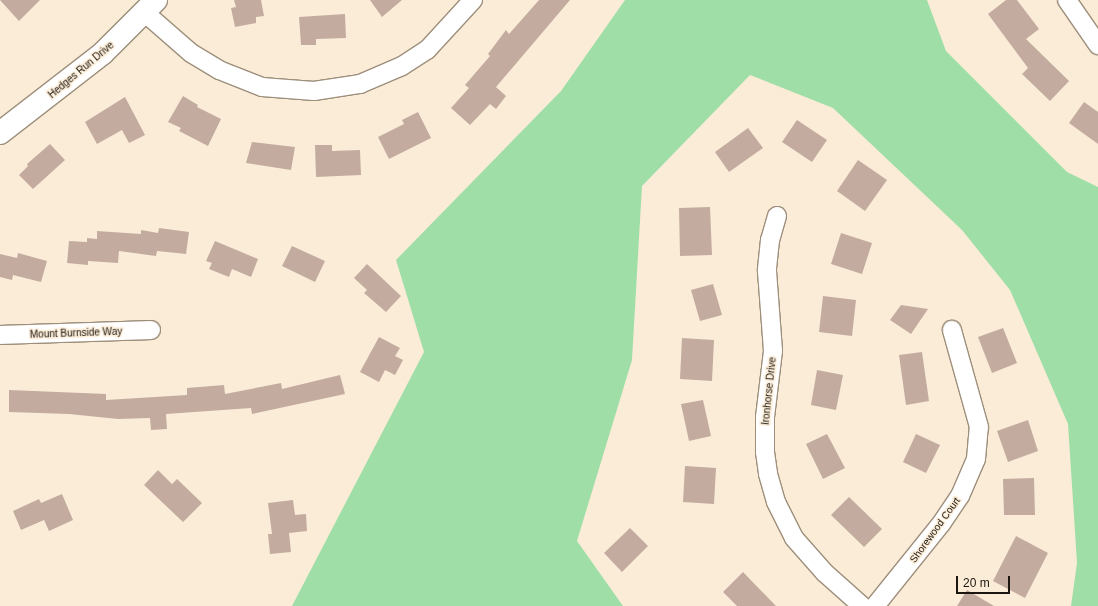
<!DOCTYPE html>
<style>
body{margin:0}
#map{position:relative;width:1098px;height:606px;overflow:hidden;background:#fbecd7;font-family:Arial,sans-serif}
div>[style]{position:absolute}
.green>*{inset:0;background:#a0dea8}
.building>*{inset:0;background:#c3aba0}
.roads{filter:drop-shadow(1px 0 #9d8f7c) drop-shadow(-1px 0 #9d8f7c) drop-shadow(0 1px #9d8f7c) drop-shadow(0 -1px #9d8f7c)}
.street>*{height:18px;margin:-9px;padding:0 9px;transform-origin:9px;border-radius:9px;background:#fff}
.secondary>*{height:22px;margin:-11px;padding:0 11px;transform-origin:11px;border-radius:11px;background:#fff}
span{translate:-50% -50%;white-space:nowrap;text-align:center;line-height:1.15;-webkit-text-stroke:3px #fbecd7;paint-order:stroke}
.street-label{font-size:10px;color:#1b160f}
.scale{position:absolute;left:956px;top:576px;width:54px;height:18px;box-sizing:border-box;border:2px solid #1b160f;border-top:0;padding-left:5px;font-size:12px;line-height:14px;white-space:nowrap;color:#1b160f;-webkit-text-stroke:3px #fbecd7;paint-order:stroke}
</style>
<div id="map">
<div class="green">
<div style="clip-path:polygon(625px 0,927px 0,946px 51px,1067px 172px,1098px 187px,1098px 606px,1071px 606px,1077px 563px,1068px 424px,1010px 290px,962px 230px,833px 108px,750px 75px,642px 186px,632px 360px,577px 541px,623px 606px,292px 606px,424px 352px,396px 260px,561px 91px)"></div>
</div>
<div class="building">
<div style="clip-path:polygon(0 0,40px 0,19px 21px)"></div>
<div style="clip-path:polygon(234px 0,261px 0,264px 16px,256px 17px,256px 23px,235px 27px,231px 8px,236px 7px)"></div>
<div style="clip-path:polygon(370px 0,402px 0,382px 17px)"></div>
<div style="clip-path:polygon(539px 0,570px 0,496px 87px,506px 96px,496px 109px,490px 104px,470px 125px,451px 108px,469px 88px,465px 85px,490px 56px,488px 54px,506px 30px,509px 34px)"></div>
<div style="clip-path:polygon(1006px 0,1017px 0,1039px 29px,1026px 39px,1069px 81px,1050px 101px,1022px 74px,1028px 68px,988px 14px)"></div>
<div style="clip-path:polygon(345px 14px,346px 38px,316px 39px,316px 45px,301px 45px,299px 17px)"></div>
<div style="clip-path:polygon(183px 96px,198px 105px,197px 107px,221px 119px,208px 146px,179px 131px,181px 128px,168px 122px)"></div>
<div style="clip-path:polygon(125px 97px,145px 135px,129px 143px,122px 130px,97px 144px,85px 122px)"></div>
<div style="clip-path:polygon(1084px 102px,1098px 112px,1098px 144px,1069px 123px)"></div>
<div style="clip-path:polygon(418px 112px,431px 138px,389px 159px,378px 137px,404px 124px,402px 120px)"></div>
<div style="clip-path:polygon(797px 120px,827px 140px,812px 162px,782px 142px)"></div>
<div style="clip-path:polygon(748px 128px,763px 148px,729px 172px,715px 152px)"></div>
<div style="clip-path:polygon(252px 142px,295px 147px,291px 170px,246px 163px)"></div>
<div style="clip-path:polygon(50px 144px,65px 160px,33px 189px,19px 175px,28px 166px,27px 164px)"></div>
<div style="clip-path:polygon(315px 145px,332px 145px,332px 151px,360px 150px,361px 175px,316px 177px)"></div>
<div style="clip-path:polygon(858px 160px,887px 180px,865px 211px,837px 191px)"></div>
<div style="clip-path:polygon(710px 207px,712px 255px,680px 256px,679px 208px)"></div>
<div style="clip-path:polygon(159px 228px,189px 232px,186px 254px,157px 251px,156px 256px,119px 251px,118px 263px,88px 261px,88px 265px,67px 263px,69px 241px,87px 242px,87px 238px,97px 239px,97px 231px,141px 234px,141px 230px,158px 233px)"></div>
<div style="clip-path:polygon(841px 233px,872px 243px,862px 274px,831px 264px)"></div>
<div style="clip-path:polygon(215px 241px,258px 259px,251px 277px,232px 269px,229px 277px,209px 269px,212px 263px,206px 261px)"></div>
<div style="clip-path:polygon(292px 246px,325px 261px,315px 282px,282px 266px)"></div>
<div style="clip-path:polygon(18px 253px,47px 261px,41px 282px,13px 275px,12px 280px,0 277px,0 254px,17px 258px)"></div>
<div style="clip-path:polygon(367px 264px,401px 296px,386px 312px,364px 293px,367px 290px,354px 278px)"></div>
<div style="clip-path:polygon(713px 284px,722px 315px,700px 321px,691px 290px)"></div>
<div style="clip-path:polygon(823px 296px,856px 300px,852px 336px,819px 332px)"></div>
<div style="clip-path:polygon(901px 305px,928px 309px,911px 334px,890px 320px)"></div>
<div style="clip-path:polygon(1003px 328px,1017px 363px,992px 373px,978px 337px)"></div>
<div style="clip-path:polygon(379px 337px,400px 348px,395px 356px,403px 360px,395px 375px,385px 370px,379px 382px,360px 372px)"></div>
<div style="clip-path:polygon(682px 338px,714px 340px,712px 381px,680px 379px)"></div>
<div style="clip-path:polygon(922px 352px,929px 401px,906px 405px,899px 355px)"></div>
<div style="clip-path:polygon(817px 370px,843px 375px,836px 410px,811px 405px)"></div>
<div style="clip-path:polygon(340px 375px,345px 394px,252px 414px,251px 408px,166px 414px,167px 429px,151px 430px,150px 418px,118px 419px,69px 414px,9px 412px,9px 390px,106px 394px,106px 400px,187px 395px,187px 388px,224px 385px,225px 394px,281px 383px,282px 389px)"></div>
<div style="clip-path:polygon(703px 400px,711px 436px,689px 441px,681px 404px)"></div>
<div style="clip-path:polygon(1028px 420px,1038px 451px,1008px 462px,997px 431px)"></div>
<div style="clip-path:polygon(827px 434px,845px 468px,823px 479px,806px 444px)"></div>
<div style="clip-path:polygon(916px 434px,940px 445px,926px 473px,903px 462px)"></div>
<div style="clip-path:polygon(685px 466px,716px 468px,714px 504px,683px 502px)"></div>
<div style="clip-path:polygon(158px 470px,172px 484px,177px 479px,202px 503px,183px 522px,144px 485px)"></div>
<div style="clip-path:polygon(1034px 478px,1035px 515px,1004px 515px,1003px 479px)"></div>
<div style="clip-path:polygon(62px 494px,73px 520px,49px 531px,44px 520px,21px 530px,13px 511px,39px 499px,41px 503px)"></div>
<div style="clip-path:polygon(849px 497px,882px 529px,864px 547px,831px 515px)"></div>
<div style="clip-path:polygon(293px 500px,295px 515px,306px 514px,307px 531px,289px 533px,291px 552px,270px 554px,268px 534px,272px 534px,268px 503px)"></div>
<div style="clip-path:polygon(630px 528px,648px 546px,622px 572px,604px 553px)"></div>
<div style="clip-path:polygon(1016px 536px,1048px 553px,1025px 598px,993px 581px)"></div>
<div style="clip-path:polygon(743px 572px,776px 606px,737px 606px,723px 592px)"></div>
<div style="clip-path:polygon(967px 590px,994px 606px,957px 606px)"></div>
</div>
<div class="roads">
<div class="street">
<div style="left:1067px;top:0;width:55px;rotate:55.4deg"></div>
<div style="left:144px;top:12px;width:62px;rotate:41.1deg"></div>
<div style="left:191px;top:53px;width:33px;rotate:31deg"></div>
<div style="left:219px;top:70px;width:46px;rotate:21.6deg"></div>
<div style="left:262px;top:87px;width:52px;rotate:4.4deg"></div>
<div style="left:314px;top:91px;width:47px;rotate:-8.7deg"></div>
<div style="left:360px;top:84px;width:46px;rotate:-23.2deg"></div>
<div style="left:402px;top:66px;width:30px;rotate:-33deg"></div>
<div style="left:427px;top:50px;width:68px;rotate:-47.4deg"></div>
<div style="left:777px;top:216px;width:25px;rotate:106deg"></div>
<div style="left:770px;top:240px;width:31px;rotate:96deg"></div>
<div style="left:767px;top:271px;width:80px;rotate:85.7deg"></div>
<div style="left:773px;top:351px;width:66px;rotate:96.9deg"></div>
<div style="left:765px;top:417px;width:35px;rotate:90deg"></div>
<div style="left:765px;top:452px;width:22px;rotate:82deg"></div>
<div style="left:768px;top:474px;width:29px;rotate:74deg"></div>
<div style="left:776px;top:502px;width:40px;rotate:63.4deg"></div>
<div style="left:794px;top:538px;width:47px;rotate:48.5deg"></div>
<div style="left:825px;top:573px;width:50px;rotate:41.7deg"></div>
<div style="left:0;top:335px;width:151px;rotate:-1.9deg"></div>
<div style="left:875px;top:606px;width:105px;rotate:-51.2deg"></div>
<div style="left:941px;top:524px;width:34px;rotate:-56deg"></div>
<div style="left:960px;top:496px;width:40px;rotate:-66.6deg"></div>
<div style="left:976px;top:459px;width:32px;rotate:-85deg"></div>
<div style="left:979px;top:427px;width:101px;rotate:-105.6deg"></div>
</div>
<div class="secondary">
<div style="left:0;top:133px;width:130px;rotate:-37.8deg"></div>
<div style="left:103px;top:53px;width:75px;rotate:-45deg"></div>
</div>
</div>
<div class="street-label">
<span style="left:81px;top:70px;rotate:-40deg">Hedges Run Drive</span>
<span style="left:76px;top:333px;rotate:-2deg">Mount Burnside Way</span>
<span style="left:769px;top:391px;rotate:-84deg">Ironhorse Drive</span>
<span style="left:935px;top:530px;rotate:-54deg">Shorewood Court</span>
</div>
<div class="scale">20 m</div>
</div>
